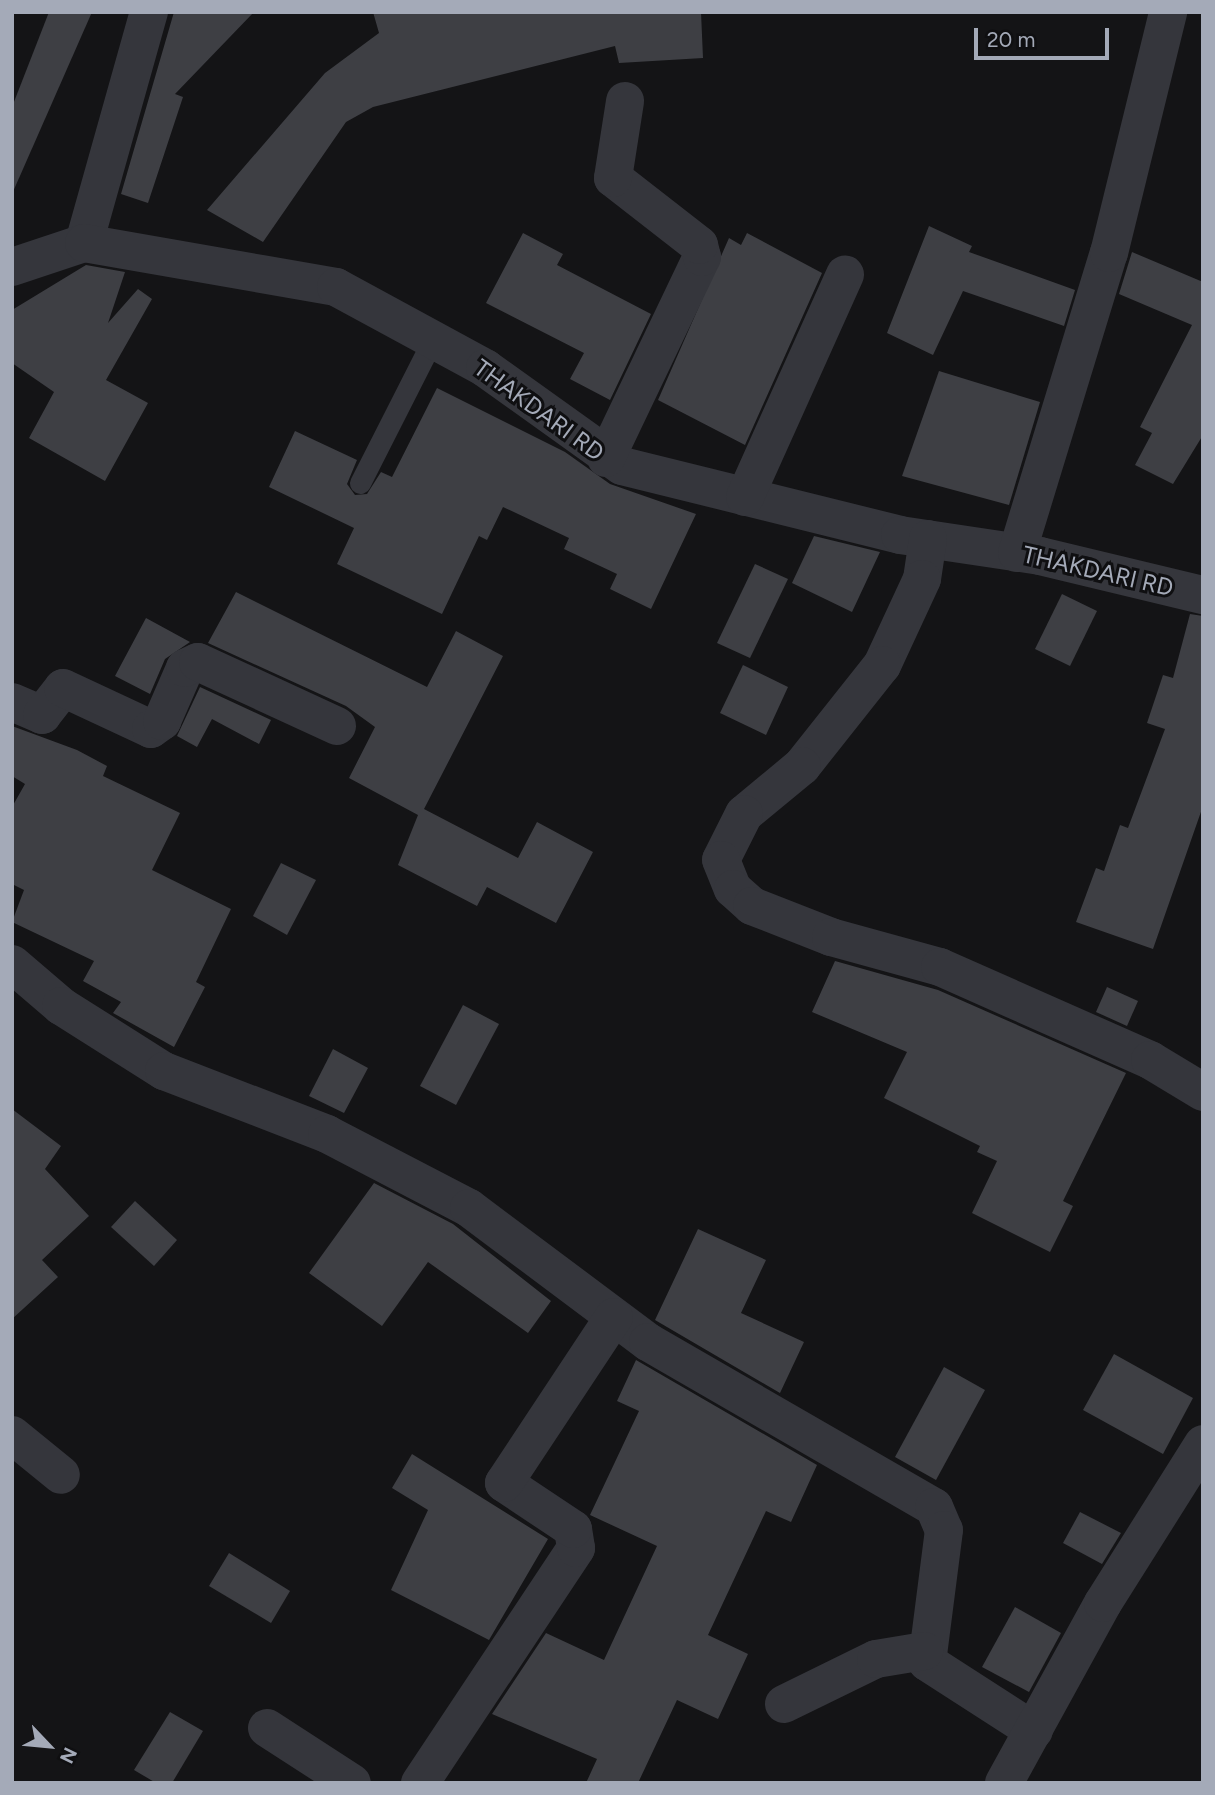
<!DOCTYPE html>
<style>
body{margin:0}
#map{position:relative;width:1215px;height:1795px;overflow:hidden;background:#141416;font-family:Figtree,sans-serif}
div>[style]{position:absolute}
.building>*{inset:0;background:#3e3f44}
.service>*{height:21px;margin:-10.5px;padding:0 10.5px;transform-origin:10.5px;border-radius:10.5px;background:#35363c}
.minor>*{height:38px;margin:-19px;padding:0 19px;transform-origin:19px;border-radius:19px;background:#35363c}
span{translate:-50% -50%;white-space:nowrap;text-align:center;line-height:1.15;-webkit-text-stroke:6px #0f0f11;paint-order:stroke}
.street-label{font-size:24px;color:#a4aab8}
.frame{position:absolute;inset:0;border:14px solid #a4aab8;pointer-events:none}
.north{position:absolute;left:14px;top:1711px;width:70px;height:70px;-webkit-text-stroke:5px #0f0f11;paint-order:stroke;rotate:116deg;font-size:19px;font-weight:700;line-height:28px;text-align:center;color:#a4aab8}
.north::after{content:'';display:block;margin:auto;width:24px;height:32px;background:#a4aab8;clip-path:polygon(50% 0,100% 100%,50% 72%,0 100%)}
.scale{position:absolute;left:974px;top:28px;width:135px;height:32px;box-sizing:border-box;border:4px solid #a4aab8;border-top:0;padding-left:9px;font-size:21px;line-height:24px;white-space:nowrap;color:#a4aab8;-webkit-text-stroke:5px #0f0f11;paint-order:stroke}
</style>
<div id="map">
<div class="building">
<div style="clip-path:polygon(49px 12px,92px 12px,12px 194px,12px 107px)"></div>
<div style="clip-path:polygon(174px 12px,254px 12px,175px 94px,183px 97px,148px 203px,121px 194px)"></div>
<div style="clip-path:polygon(373px 12px,701px 12px,703px 58px,619px 63px,615px 46px,373px 107px,346px 122px,263px 242px,207px 210px,325px 73px,379px 33px)"></div>
<div style="clip-path:polygon(929px 226px,972px 246px,969px 252px,1075px 290px,1064px 326px,963px 291px,933px 355px,887px 333px)"></div>
<div style="clip-path:polygon(523px 233px,563px 254px,557px 265px,651px 314px,610px 400px,570px 379px,584px 353px,486px 303px)"></div>
<div style="clip-path:polygon(747px 233px,822px 273px,745px 445px,658px 400px,729px 238px,741px 245px)"></div>
<div style="clip-path:polygon(1132px 252px,1203px 282px,1203px 435px,1173px 484px,1135px 465px,1152px 433px,1140px 427px,1192px 325px,1119px 294px)"></div>
<div style="clip-path:polygon(86px 265px,125px 272px,108px 323px,138px 289px,152px 299px,106px 380px,148px 403px,105px 481px,29px 438px,54px 392px,12px 363px,12px 310px)"></div>
<div style="clip-path:polygon(939px 371px,1040px 402px,1009px 505px,902px 476px)"></div>
<div style="clip-path:polygon(437px 388px,565px 452px,610px 484px,696px 514px,651px 609px,610px 589px,617px 574px,564px 549px,569px 538px,503px 507px,487px 540px,479px 536px,442px 614px,337px 564px,354px 528px,269px 487px,295px 431px,357px 460px,347px 484px,355px 495px,367px 494px,381px 472px,392px 477px)"></div>
<div style="clip-path:polygon(814px 536px,880px 552px,852px 612px,792px 583px)"></div>
<div style="clip-path:polygon(755px 564px,788px 579px,750px 658px,717px 643px)"></div>
<div style="clip-path:polygon(236px 592px,427px 687px,456px 631px,503px 656px,424px 809px,518px 858px,537px 822px,593px 852px,556px 923px,487px 887px,477px 906px,398px 865px,418px 815px,349px 778px,375px 727px,346px 706px,208px 643px)"></div>
<div style="clip-path:polygon(1062px 594px,1097px 611px,1070px 666px,1035px 649px)"></div>
<div style="clip-path:polygon(1190px 614px,1203px 616px,1203px 806px,1153px 949px,1076px 922px,1096px 868px,1104px 871px,1120px 825px,1128px 828px,1165px 729px,1147px 723px,1163px 675px,1173px 678px)"></div>
<div style="clip-path:polygon(146px 618px,190px 642px,165px 659px,150px 694px,115px 676px)"></div>
<div style="clip-path:polygon(743px 665px,788px 687px,766px 735px,720px 713px)"></div>
<div style="clip-path:polygon(200px 687px,271px 720px,259px 744px,212px 719px,197px 747px,177px 736px)"></div>
<div style="clip-path:polygon(12px 726px,77px 750px,107px 766px,103px 776px,180px 813px,152px 870px,231px 909px,196px 982px,205px 987px,174px 1047px,113px 1013px,121px 1002px,83px 981px,94px 961px,12px 922px,24px 890px,12px 884px,12px 807px,25px 784px,12px 776px)"></div>
<div style="clip-path:polygon(281px 863px,316px 880px,287px 935px,253px 916px)"></div>
<div style="clip-path:polygon(835px 961px,938px 990px,1126px 1073px,1063px 1201px,1073px 1206px,1050px 1252px,972px 1213px,997px 1161px,977px 1152px,980px 1146px,884px 1098px,907px 1052px,812px 1012px)"></div>
<div style="clip-path:polygon(1107px 987px,1138px 1001px,1127px 1026px,1096px 1012px)"></div>
<div style="clip-path:polygon(463px 1005px,499px 1024px,456px 1105px,420px 1086px)"></div>
<div style="clip-path:polygon(333px 1049px,368px 1068px,344px 1113px,309px 1096px)"></div>
<div style="clip-path:polygon(12px 1109px,61px 1146px,45px 1169px,89px 1216px,42px 1260px,58px 1277px,12px 1319px)"></div>
<div style="clip-path:polygon(374px 1183px,453px 1224px,551px 1301px,528px 1333px,428px 1262px,382px 1326px,309px 1273px)"></div>
<div style="clip-path:polygon(135px 1201px,177px 1240px,154px 1266px,111px 1227px)"></div>
<div style="clip-path:polygon(698px 1229px,766px 1260px,741px 1313px,804px 1342px,780px 1393px,655px 1320px)"></div>
<div style="clip-path:polygon(1114px 1354px,1193px 1398px,1163px 1454px,1083px 1410px)"></div>
<div style="clip-path:polygon(636px 1360px,817px 1465px,791px 1522px,766px 1511px,708px 1635px,748px 1654px,718px 1719px,677px 1700px,638px 1783px,586px 1783px,597px 1759px,492px 1714px,546px 1633px,604px 1660px,657px 1546px,590px 1515px,639px 1411px,617px 1401px)"></div>
<div style="clip-path:polygon(944px 1367px,985px 1390px,936px 1480px,895px 1457px)"></div>
<div style="clip-path:polygon(412px 1454px,548px 1539px,489px 1640px,391px 1590px,428px 1510px,392px 1488px)"></div>
<div style="clip-path:polygon(1080px 1512px,1121px 1533px,1102px 1564px,1063px 1543px)"></div>
<div style="clip-path:polygon(229px 1553px,290px 1591px,271px 1623px,209px 1586px)"></div>
<div style="clip-path:polygon(1015px 1607px,1061px 1633px,1029px 1692px,982px 1667px)"></div>
<div style="clip-path:polygon(170px 1712px,203px 1731px,172px 1783px,156px 1783px,134px 1770px)"></div>
</div>
<div class="service">
<div style="left:360px;top:483px;width:161px;rotate:-63.1deg"></div>
</div>
<div class="minor">
<div style="left:84px;top:243px;width:240px;rotate:-74.3deg"></div>
<div style="left:12px;top:267px;width:76px;rotate:-18.4deg"></div>
<div style="left:84px;top:243px;width:256px;rotate:9.9deg"></div>
<div style="left:336px;top:287px;width:170px;rotate:28.5deg"></div>
<div style="left:485px;top:368px;width:168px;rotate:35.6deg"></div>
<div style="left:622px;top:466px;width:286px;rotate:13.9deg"></div>
<div style="left:900px;top:535px;width:142px;rotate:8.5deg"></div>
<div style="left:1040px;top:556px;width:168px;rotate:13.5deg"></div>
<div style="left:606px;top:458px;width:223px;rotate:-64.5deg"></div>
<div style="left:702px;top:257px;width:12px;rotate:-104deg"></div>
<div style="left:699px;top:245px;width:109px;rotate:-142.1deg"></div>
<div style="left:613px;top:178px;width:78px;rotate:-81.1deg"></div>
<div style="left:745px;top:497px;width:244px;rotate:-65.8deg"></div>
<div style="left:928px;top:539px;width:40px;rotate:98.5deg"></div>
<div style="left:922px;top:579px;width:95px;rotate:114.9deg"></div>
<div style="left:882px;top:665px;width:129px;rotate:128.4deg"></div>
<div style="left:802px;top:766px;width:75px;rotate:140.4deg"></div>
<div style="left:744px;top:814px;width:51px;rotate:116.6deg"></div>
<div style="left:721px;top:860px;width:31px;rotate:68deg"></div>
<div style="left:733px;top:889px;width:25px;rotate:42deg"></div>
<div style="left:752px;top:906px;width:85px;rotate:21.4deg"></div>
<div style="left:831px;top:937px;width:113px;rotate:15.4deg"></div>
<div style="left:940px;top:967px;width:230px;rotate:23.9deg"></div>
<div style="left:1150px;top:1060px;width:62px;rotate:31.1deg"></div>
<div style="left:1017px;top:553px;width:314px;rotate:-73deg"></div>
<div style="left:1109px;top:253px;width:248px;rotate:-76.2deg"></div>
<div style="left:12px;top:702px;width:33px;rotate:23deg"></div>
<div style="left:42px;top:715px;width:34px;rotate:-52deg"></div>
<div style="left:63px;top:688px;width:97px;rotate:25deg"></div>
<div style="left:151px;top:729px;width:14px;rotate:-36deg"></div>
<div style="left:162px;top:721px;width:58px;rotate:-66.5deg"></div>
<div style="left:185px;top:668px;width:14px;rotate:-25deg"></div>
<div style="left:198px;top:662px;width:153px;rotate:24.7deg"></div>
<div style="left:12px;top:964px;width:65px;rotate:40.6deg"></div>
<div style="left:61px;top:1006px;width:122px;rotate:32.3deg"></div>
<div style="left:164px;top:1071px;width:175px;rotate:21.1deg"></div>
<div style="left:327px;top:1134px;width:160px;rotate:27.5deg"></div>
<div style="left:469px;top:1208px;width:224px;rotate:36.8deg"></div>
<div style="left:648px;top:1342px;width:330px;rotate:30deg"></div>
<div style="left:934px;top:1507px;width:25px;rotate:67deg"></div>
<div style="left:944px;top:1530px;width:133px;rotate:97.3deg"></div>
<div style="left:927px;top:1662px;width:127px;rotate:32.8deg"></div>
<div style="left:12px;top:1435px;width:63px;rotate:39.2deg"></div>
<div style="left:784px;top:1704px;width:102px;rotate:-26.1deg"></div>
<div style="left:876px;top:1659px;width:49px;rotate:-9.5deg"></div>
<div style="left:267px;top:1728px;width:101px;rotate:32.9deg"></div>
<div style="left:420px;top:1783px;width:282px;rotate:-56.4deg"></div>
<div style="left:576px;top:1548px;width:19px;rotate:-99deg"></div>
<div style="left:573px;top:1529px;width:83px;rotate:-146.3deg"></div>
<div style="left:504px;top:1483px;width:199px;rotate:-56.5deg"></div>
<div style="left:1004px;top:1783px;width:205px;rotate:-61.2deg"></div>
<div style="left:1103px;top:1603px;width:188px;rotate:-57.8deg"></div>
</div>
<div class="street-label">
<span style="left:539px;top:410px;rotate:36deg">THAKDARI RD</span>
<span style="left:1098px;top:571px;rotate:13deg">THAKDARI RD</span>
</div>
<div class="frame"></div>
<div class="north">N</div>
<div class="scale">20 m</div>
</div>
